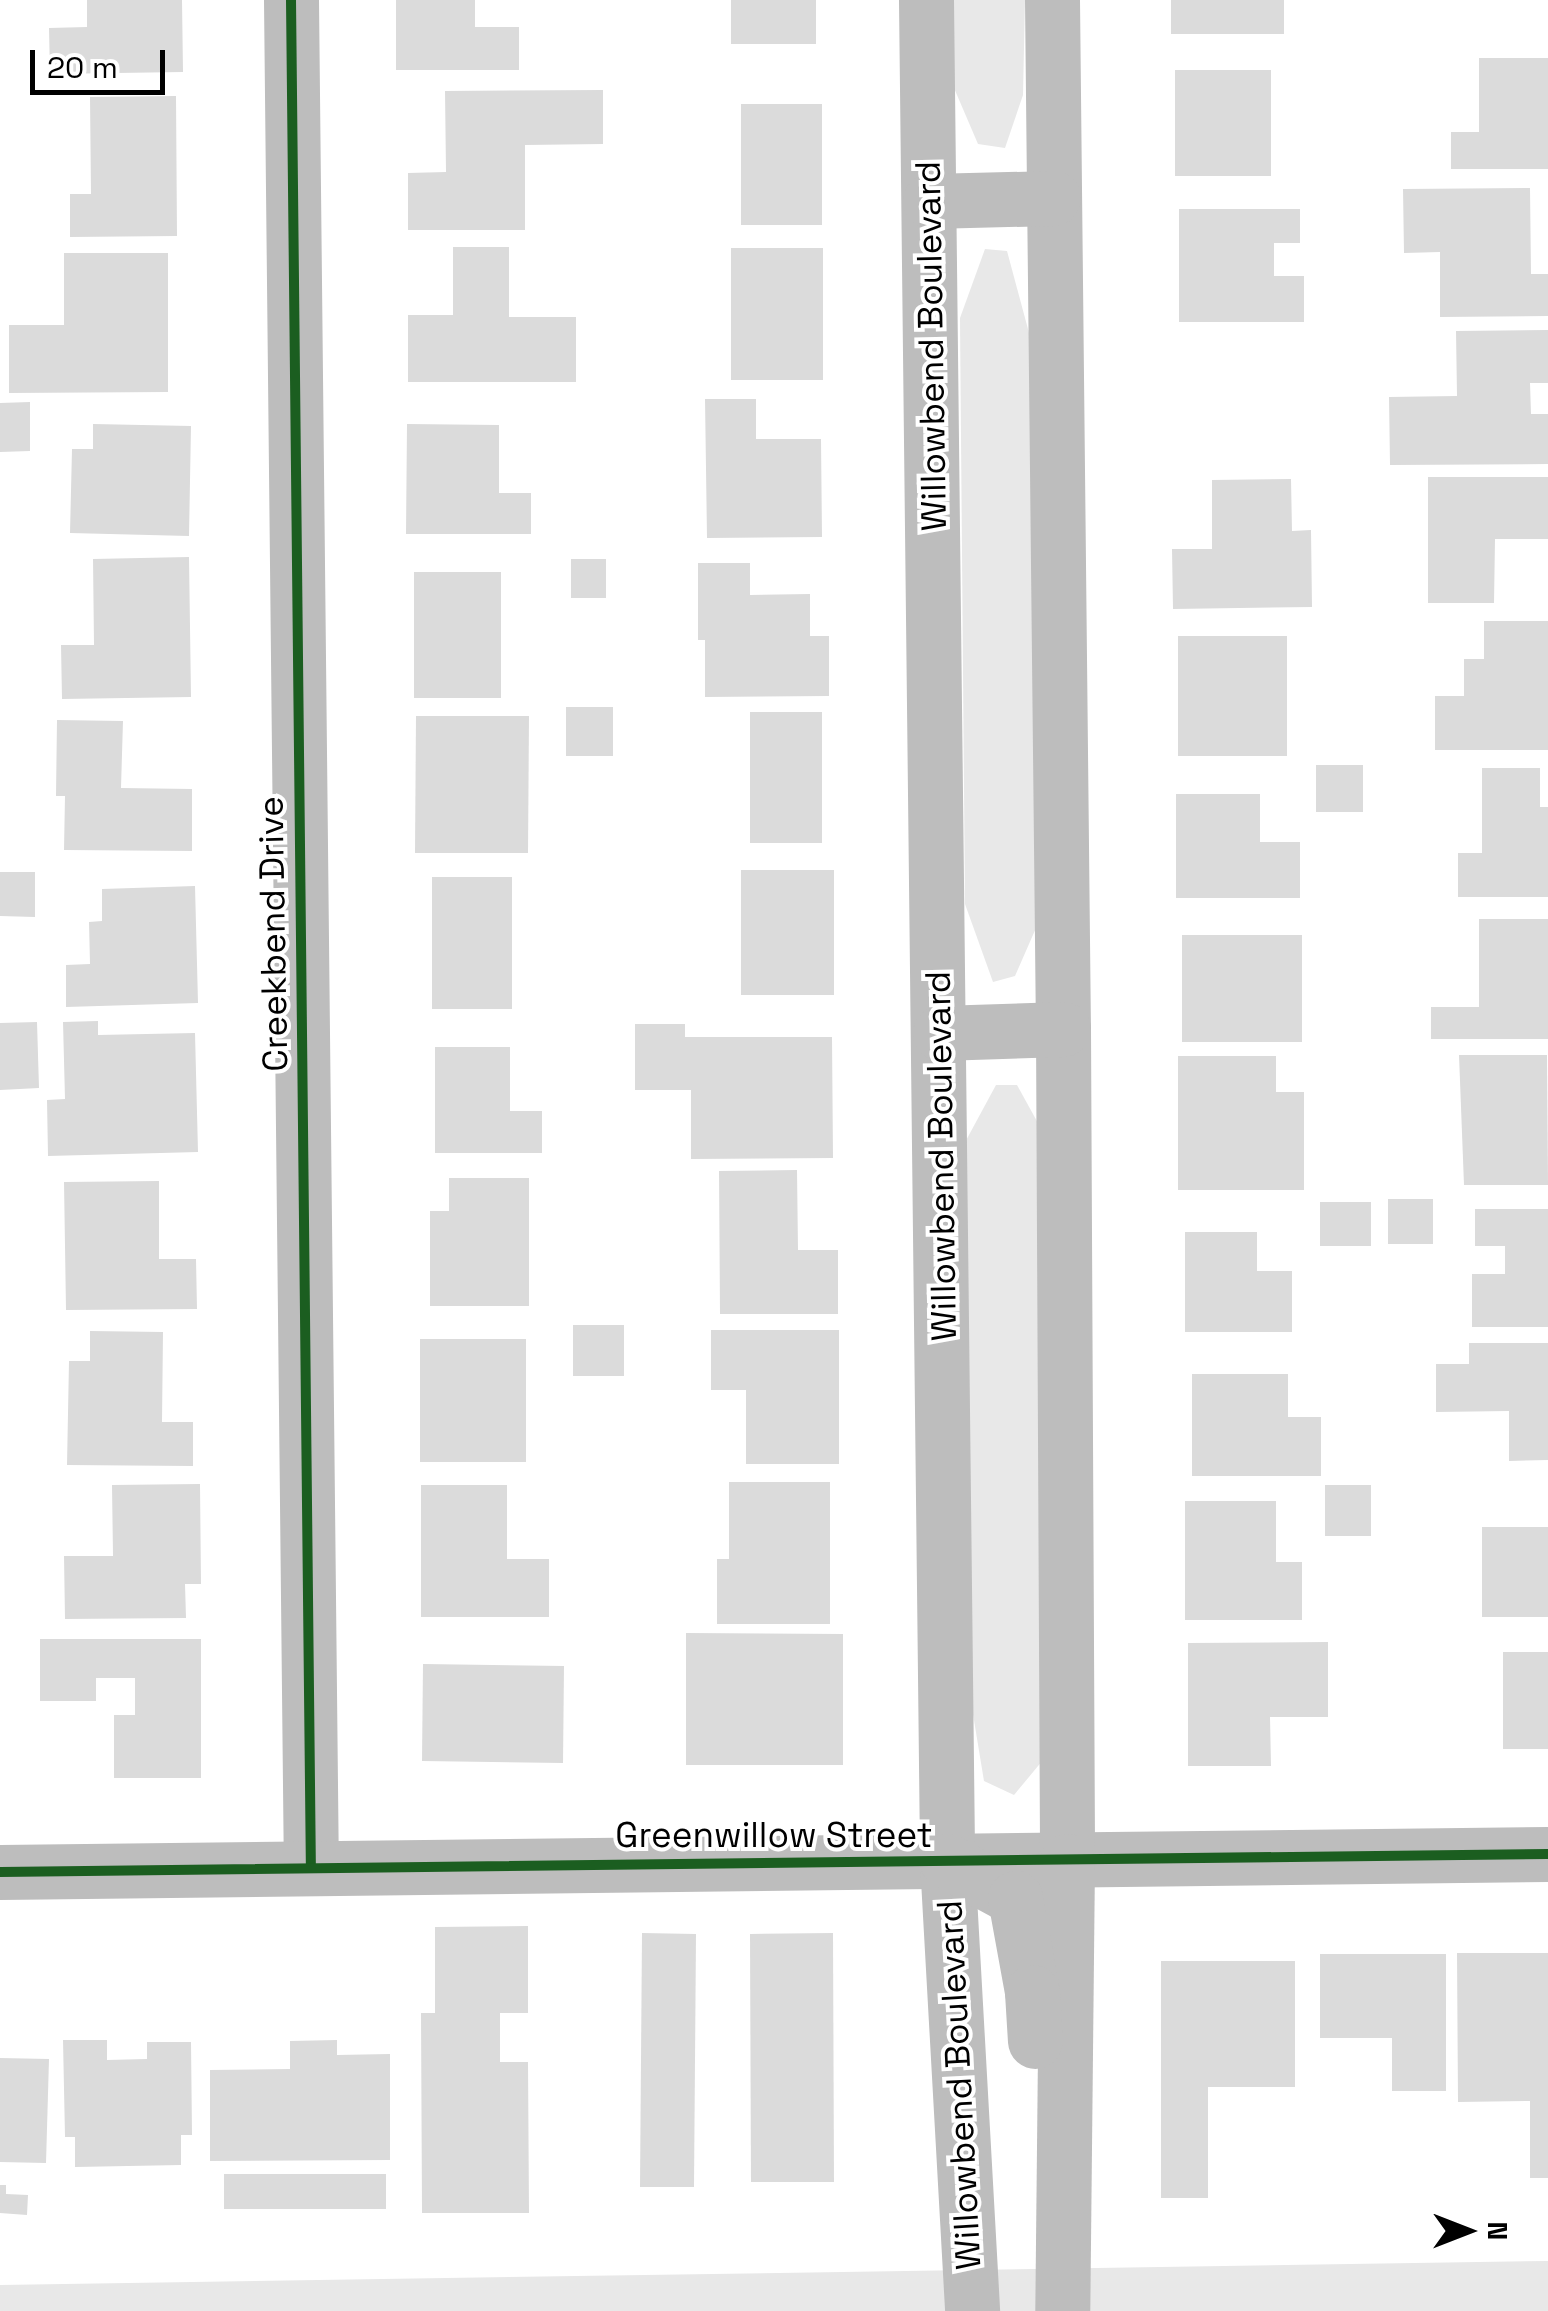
<!DOCTYPE html>
<style>
body{margin:0}
#map{position:relative;width:1548px;height:2311px;overflow:hidden;background:#fff;font-family:"Space Grotesk",sans-serif}
div>[style]{position:absolute}
.green>*{inset:0;background:#e8e8e8}
.building>*{inset:0;background:#dbdbdb}
.minor>*{height:55px;margin:-27.5px;padding:0 27.5px;transform-origin:27.5px;border-radius:27.5px;background:#bdbdbd}
.major>*{height:55px;margin:-27.5px;padding:0 27.5px;transform-origin:27.5px;border-radius:27.5px;background:#bdbdbd}
.cycleway>*{height:10px;margin:-5px;padding:0 5px;transform-origin:5px;border-radius:5px;background:#1b5e20}
span{translate:-50% -50%;white-space:nowrap;text-align:center;line-height:1.15;-webkit-text-stroke:8px #fff;paint-order:stroke}
.street-label{font-size:35px;color:#000}
.north{position:absolute;left:1418px;top:2181px;width:100px;height:100px;-webkit-text-stroke:8px #fff;paint-order:stroke;rotate:90deg;font-size:28px;font-weight:700;line-height:40px;text-align:center;color:#000}
.north::after{content:'';display:block;margin:auto;width:35px;height:45px;background:#000;clip-path:polygon(50% 0,100% 100%,50% 72%,0 100%)}
.scale{position:absolute;left:30px;top:50px;width:135px;height:45px;box-sizing:border-box;border:5px solid #000;border-top:0;padding-left:12px;font-size:30px;line-height:35px;white-space:nowrap;color:#000;-webkit-text-stroke:8px #fff;paint-order:stroke}
</style>
<div id="map">
<div class="green">
<div style="clip-path:polygon(948px 0,1025px 0,1023px 95px,1005px 148px,978px 144px,948px 74px)"></div>
<div style="clip-path:polygon(985px 249px,1007px 251px,1032px 344px,1043px 912px,1015px 976px,993px 982px,965px 904px,960px 318px)"></div>
<div style="clip-path:polygon(996px 1085px,1017px 1085px,1044px 1134px,1043px 1760px,1014px 1795px,984px 1781px,971px 1702px,963px 1146px)"></div>
<div style="clip-path:polygon(1548px 2261px,1548px 2311px,0 2311px,0 2285px)"></div>
</div>
<div class="building">
<div style="clip-path:polygon(87px 0,182px 0,183px 72px,50px 74px,49px 28px,87px 27px)"></div>
<div style="clip-path:polygon(396px 0,475px 0,475px 27px,519px 27px,519px 70px,396px 70px)"></div>
<div style="clip-path:polygon(731px 0,816px 0,816px 44px,731px 44px)"></div>
<div style="clip-path:polygon(1171px 0,1284px 0,1284px 34px,1171px 34px)"></div>
<div style="clip-path:polygon(1479px 58px,1548px 58px,1548px 169px,1451px 169px,1451px 132px,1479px 132px)"></div>
<div style="clip-path:polygon(1175px 70px,1271px 70px,1271px 176px,1175px 176px)"></div>
<div style="clip-path:polygon(603px 90px,603px 144px,525px 145px,525px 230px,408px 230px,408px 173px,446px 172px,445px 91px)"></div>
<div style="clip-path:polygon(176px 96px,177px 236px,70px 237px,70px 194px,91px 194px,90px 97px)"></div>
<div style="clip-path:polygon(741px 104px,822px 104px,822px 225px,741px 225px)"></div>
<div style="clip-path:polygon(1530px 188px,1531px 274px,1548px 274px,1548px 316px,1440px 317px,1440px 252px,1404px 253px,1403px 189px)"></div>
<div style="clip-path:polygon(1179px 209px,1300px 209px,1300px 243px,1274px 243px,1274px 276px,1304px 276px,1304px 322px,1179px 322px)"></div>
<div style="clip-path:polygon(453px 247px,509px 247px,509px 317px,576px 317px,576px 382px,408px 382px,408px 315px,453px 315px)"></div>
<div style="clip-path:polygon(731px 248px,823px 248px,823px 380px,731px 380px)"></div>
<div style="clip-path:polygon(64px 253px,168px 253px,168px 392px,9px 393px,9px 325px,64px 325px)"></div>
<div style="clip-path:polygon(1548px 330px,1548px 383px,1530px 383px,1531px 414px,1548px 414px,1548px 464px,1390px 465px,1389px 397px,1457px 396px,1456px 331px)"></div>
<div style="clip-path:polygon(705px 399px,756px 399px,756px 439px,821px 439px,822px 537px,707px 538px)"></div>
<div style="clip-path:polygon(30px 402px,30px 451px,0 452px,0 403px)"></div>
<div style="clip-path:polygon(93px 424px,191px 426px,189px 536px,70px 533px,72px 449px,93px 449px)"></div>
<div style="clip-path:polygon(407px 424px,499px 425px,499px 493px,531px 493px,531px 534px,406px 534px)"></div>
<div style="clip-path:polygon(1428px 477px,1548px 477px,1548px 539px,1495px 539px,1494px 603px,1428px 603px)"></div>
<div style="clip-path:polygon(1291px 479px,1292px 531px,1311px 530px,1312px 607px,1173px 609px,1172px 549px,1212px 549px,1212px 480px)"></div>
<div style="clip-path:polygon(189px 557px,191px 697px,62px 699px,61px 645px,94px 645px,93px 559px)"></div>
<div style="clip-path:polygon(571px 559px,606px 559px,606px 598px,571px 598px)"></div>
<div style="clip-path:polygon(698px 563px,750px 563px,750px 595px,810px 594px,810px 636px,829px 636px,829px 696px,705px 697px,705px 640px,698px 640px)"></div>
<div style="clip-path:polygon(414px 572px,501px 572px,501px 698px,414px 698px)"></div>
<div style="clip-path:polygon(1484px 621px,1548px 621px,1548px 750px,1435px 750px,1435px 696px,1464px 696px,1464px 659px,1484px 659px)"></div>
<div style="clip-path:polygon(1178px 636px,1287px 636px,1287px 756px,1178px 756px)"></div>
<div style="clip-path:polygon(566px 707px,613px 707px,613px 756px,566px 756px)"></div>
<div style="clip-path:polygon(750px 712px,822px 712px,822px 843px,750px 843px)"></div>
<div style="clip-path:polygon(416px 716px,529px 716px,528px 853px,415px 853px)"></div>
<div style="clip-path:polygon(57px 720px,123px 721px,121px 788px,192px 789px,192px 851px,64px 850px,65px 796px,56px 796px)"></div>
<div style="clip-path:polygon(1316px 765px,1363px 765px,1363px 812px,1316px 812px)"></div>
<div style="clip-path:polygon(1482px 768px,1540px 768px,1540px 807px,1548px 807px,1548px 897px,1458px 897px,1458px 853px,1482px 853px)"></div>
<div style="clip-path:polygon(1176px 794px,1260px 794px,1260px 842px,1300px 842px,1300px 898px,1176px 898px)"></div>
<div style="clip-path:polygon(741px 870px,834px 870px,834px 995px,741px 995px)"></div>
<div style="clip-path:polygon(0 872px,35px 872px,35px 917px,0 916px)"></div>
<div style="clip-path:polygon(432px 877px,512px 877px,512px 1009px,432px 1009px)"></div>
<div style="clip-path:polygon(195px 886px,198px 1003px,66px 1007px,66px 965px,90px 964px,89px 922px,102px 921px,102px 889px)"></div>
<div style="clip-path:polygon(1479px 919px,1548px 919px,1548px 1039px,1431px 1039px,1431px 1007px,1479px 1007px)"></div>
<div style="clip-path:polygon(1182px 935px,1302px 935px,1302px 1042px,1182px 1042px)"></div>
<div style="clip-path:polygon(98px 1021px,98px 1035px,195px 1033px,198px 1152px,48px 1156px,47px 1100px,65px 1099px,63px 1022px)"></div>
<div style="clip-path:polygon(37px 1022px,39px 1088px,0 1090px,0 1023px)"></div>
<div style="clip-path:polygon(635px 1024px,685px 1024px,685px 1037px,832px 1037px,833px 1158px,691px 1159px,691px 1090px,635px 1090px)"></div>
<div style="clip-path:polygon(435px 1047px,510px 1047px,510px 1111px,542px 1111px,542px 1153px,435px 1153px)"></div>
<div style="clip-path:polygon(1459px 1055px,1547px 1055px,1548px 1185px,1464px 1185px)"></div>
<div style="clip-path:polygon(1178px 1056px,1276px 1056px,1276px 1092px,1304px 1092px,1304px 1190px,1178px 1190px)"></div>
<div style="clip-path:polygon(797px 1170px,798px 1250px,838px 1250px,838px 1314px,720px 1314px,719px 1171px)"></div>
<div style="clip-path:polygon(449px 1178px,529px 1178px,529px 1306px,430px 1306px,430px 1211px,449px 1211px)"></div>
<div style="clip-path:polygon(159px 1181px,159px 1259px,196px 1259px,197px 1309px,66px 1310px,64px 1182px)"></div>
<div style="clip-path:polygon(1388px 1199px,1433px 1199px,1433px 1244px,1388px 1244px)"></div>
<div style="clip-path:polygon(1320px 1202px,1371px 1202px,1371px 1246px,1320px 1246px)"></div>
<div style="clip-path:polygon(1475px 1209px,1548px 1209px,1548px 1327px,1472px 1327px,1472px 1274px,1505px 1274px,1505px 1246px,1475px 1246px)"></div>
<div style="clip-path:polygon(1185px 1232px,1257px 1232px,1257px 1271px,1292px 1271px,1292px 1332px,1185px 1332px)"></div>
<div style="clip-path:polygon(573px 1325px,624px 1325px,624px 1376px,573px 1376px)"></div>
<div style="clip-path:polygon(711px 1330px,839px 1330px,839px 1464px,746px 1464px,746px 1390px,711px 1390px)"></div>
<div style="clip-path:polygon(90px 1331px,163px 1332px,162px 1422px,193px 1422px,193px 1466px,67px 1465px,69px 1361px,90px 1361px)"></div>
<div style="clip-path:polygon(420px 1339px,526px 1339px,526px 1462px,420px 1462px)"></div>
<div style="clip-path:polygon(1469px 1343px,1548px 1343px,1548px 1460px,1509px 1461px,1509px 1411px,1436px 1412px,1436px 1364px,1469px 1364px)"></div>
<div style="clip-path:polygon(1192px 1374px,1288px 1374px,1288px 1417px,1321px 1417px,1321px 1476px,1192px 1476px)"></div>
<div style="clip-path:polygon(729px 1482px,830px 1482px,830px 1624px,717px 1624px,717px 1559px,729px 1559px)"></div>
<div style="clip-path:polygon(200px 1484px,201px 1584px,185px 1584px,186px 1618px,65px 1619px,64px 1556px,113px 1556px,112px 1485px)"></div>
<div style="clip-path:polygon(421px 1485px,507px 1485px,507px 1559px,549px 1559px,549px 1617px,421px 1617px)"></div>
<div style="clip-path:polygon(1325px 1485px,1371px 1485px,1371px 1536px,1325px 1536px)"></div>
<div style="clip-path:polygon(1185px 1501px,1276px 1501px,1276px 1562px,1302px 1562px,1302px 1620px,1185px 1620px)"></div>
<div style="clip-path:polygon(1482px 1527px,1548px 1527px,1548px 1617px,1482px 1617px)"></div>
<div style="clip-path:polygon(686px 1633px,843px 1634px,843px 1765px,686px 1765px)"></div>
<div style="clip-path:polygon(40px 1639px,201px 1639px,201px 1778px,114px 1778px,114px 1715px,135px 1715px,135px 1678px,96px 1678px,96px 1701px,40px 1701px)"></div>
<div style="clip-path:polygon(1328px 1642px,1328px 1717px,1270px 1717px,1271px 1766px,1188px 1766px,1188px 1643px)"></div>
<div style="clip-path:polygon(1503px 1652px,1548px 1652px,1548px 1749px,1503px 1749px)"></div>
<div style="clip-path:polygon(423px 1664px,564px 1666px,563px 1763px,422px 1761px)"></div>
<div style="clip-path:polygon(528px 1926px,528px 2013px,500px 2013px,500px 2062px,528px 2062px,529px 2213px,422px 2213px,421px 2013px,435px 2013px,435px 1927px)"></div>
<div style="clip-path:polygon(642px 1933px,696px 1934px,694px 2187px,640px 2187px)"></div>
<div style="clip-path:polygon(833px 1933px,834px 2182px,751px 2182px,750px 1934px)"></div>
<div style="clip-path:polygon(1457px 1953px,1548px 1953px,1548px 2178px,1530px 2178px,1530px 2101px,1458px 2102px)"></div>
<div style="clip-path:polygon(1320px 1954px,1446px 1954px,1446px 2091px,1392px 2091px,1392px 2038px,1320px 2038px)"></div>
<div style="clip-path:polygon(1161px 1961px,1295px 1961px,1295px 2087px,1208px 2087px,1208px 2198px,1161px 2198px)"></div>
<div style="clip-path:polygon(63px 2040px,107px 2040px,107px 2060px,147px 2059px,147px 2042px,191px 2042px,192px 2135px,181px 2135px,181px 2165px,75px 2167px,75px 2137px,65px 2137px)"></div>
<div style="clip-path:polygon(337px 2040px,337px 2055px,390px 2054px,390px 2160px,210px 2161px,210px 2070px,290px 2069px,290px 2041px)"></div>
<div style="clip-path:polygon(0 2058px,49px 2059px,46px 2163px,0 2162px)"></div>
<div style="clip-path:polygon(224px 2174px,386px 2174px,386px 2209px,224px 2209px)"></div>
<div style="clip-path:polygon(0 2185px,6px 2185px,6px 2194px,28px 2195px,27px 2215px,0 2213px)"></div>
</div>
<div class="minor">
<div style="left:291px;top:0;width:1867px;rotate:89.39deg"></div>
<div style="left:0;top:1872px;width:1548px;rotate:-0.67deg"></div>
</div>
<div class="major">
<div style="left:926px;top:0;width:1861px;rotate:89.35deg"></div>
<div style="left:947px;top:1861px;width:451px;rotate:86.8deg"></div>
<div style="left:1052px;top:0;width:1029px;rotate:89.39deg"></div>
<div style="left:1063px;top:1029px;width:832px;rotate:89.72deg"></div>
<div style="left:1067px;top:1861px;width:450px;rotate:90.6deg"></div>
<div style="left:930px;top:201px;width:123px;rotate:-1.4deg"></div>
<div style="left:940px;top:1033px;width:123px;rotate:-1.9deg"></div>
<div style="left:947px;top:1861px;width:77px;rotate:28.6deg"></div>
<div style="left:1015px;top:1898px;width:96px;rotate:79.7deg"></div>
<div style="left:1032px;top:1992px;width:49px;rotate:86.5deg"></div>
</div>
<div class="cycleway">
<div style="left:291px;top:0;width:1867px;rotate:89.39deg"></div>
<div style="left:0;top:1872px;width:1548px;rotate:-0.67deg"></div>
</div>
<div class="street-label">
<span style="left:931px;top:346px;rotate:-91deg">Willowbend Boulevard</span>
<span style="left:273px;top:934px;rotate:-91deg">Creekbend Drive</span>
<span style="left:941px;top:1156px;rotate:-91deg">Willowbend Boulevard</span>
<span style="left:774px;top:1835px">Greenwillow Street</span>
<span style="left:959px;top:2085px;rotate:-93deg">Willowbend Boulevard</span>
</div>
<div class="north">N</div>
<div class="scale">20 m</div>
</div>
